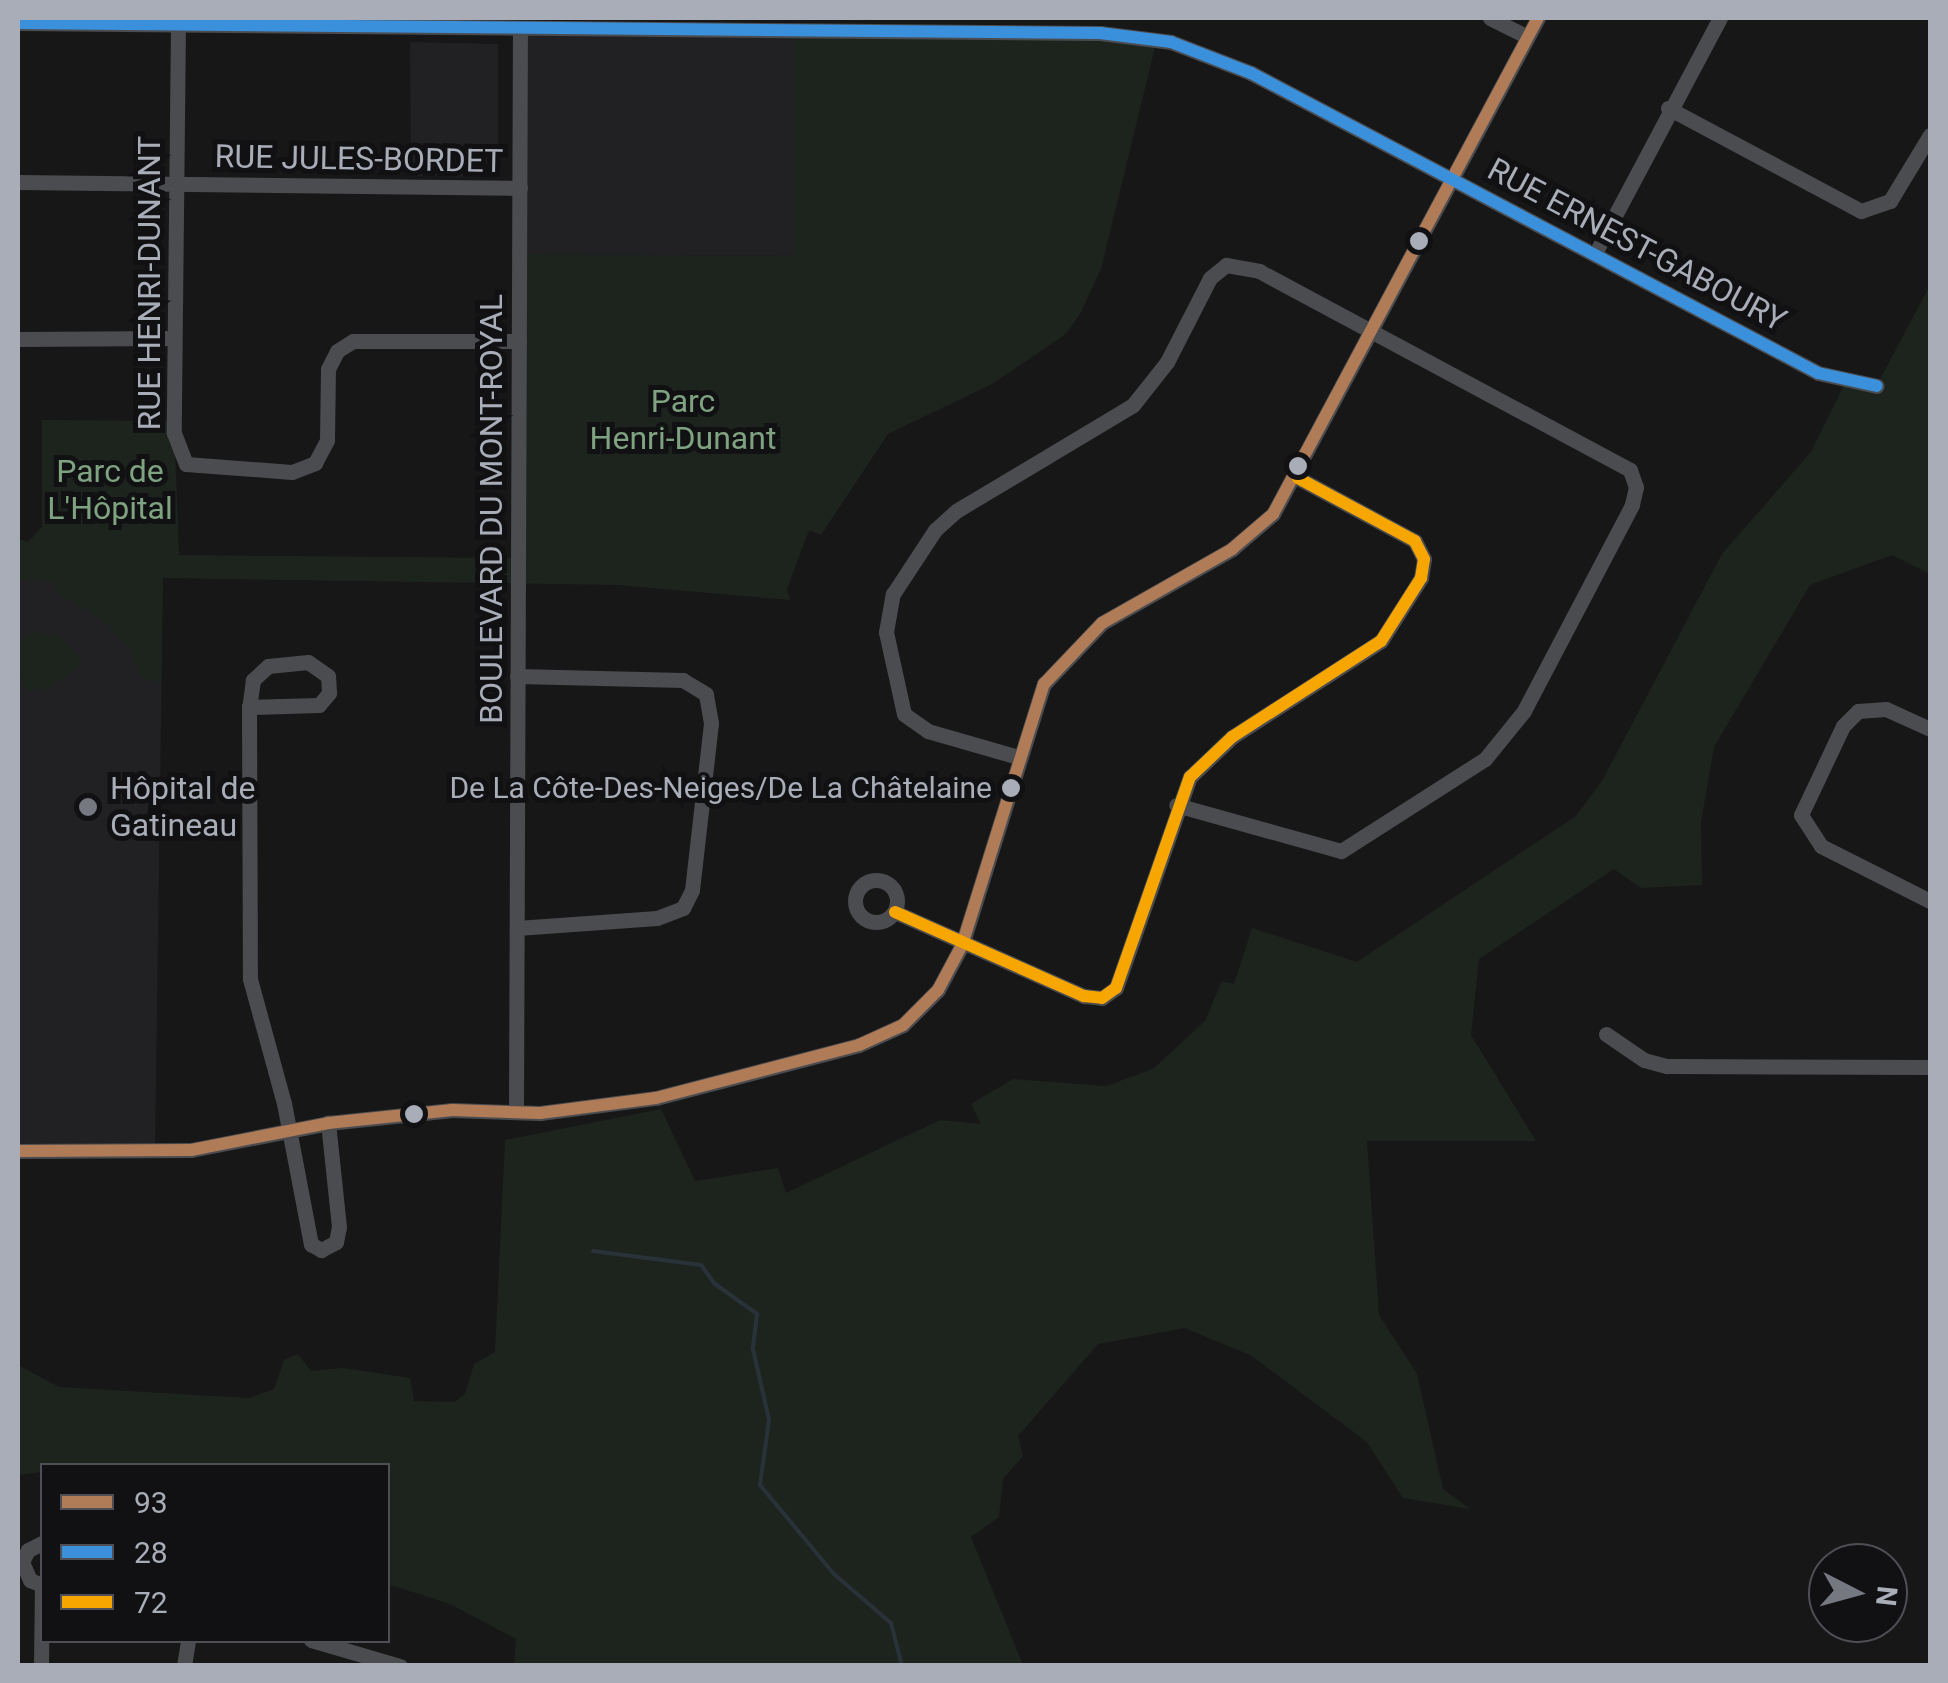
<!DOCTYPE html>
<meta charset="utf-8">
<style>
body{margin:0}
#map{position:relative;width:1948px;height:1683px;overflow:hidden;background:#171717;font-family:Roboto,sans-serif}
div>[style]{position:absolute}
.built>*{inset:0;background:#212123}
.green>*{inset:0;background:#1d241e}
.stream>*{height:4px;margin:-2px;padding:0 2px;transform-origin:2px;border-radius:2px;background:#2a3239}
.minor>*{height:15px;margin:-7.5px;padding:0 7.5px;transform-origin:7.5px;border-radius:7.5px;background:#4b4c50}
.minor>.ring{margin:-7.5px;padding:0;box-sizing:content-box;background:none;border:15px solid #4b4c50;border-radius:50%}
.bus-1>*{height:12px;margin:-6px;padding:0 6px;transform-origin:6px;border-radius:6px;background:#b07c57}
.bus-2>*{height:12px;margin:-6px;padding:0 6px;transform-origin:6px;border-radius:6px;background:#3a90db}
.bus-3>*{height:12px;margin:-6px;padding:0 6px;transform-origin:6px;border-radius:6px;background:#f7a600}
.dots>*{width:28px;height:28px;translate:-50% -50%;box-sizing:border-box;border:5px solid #111113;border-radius:50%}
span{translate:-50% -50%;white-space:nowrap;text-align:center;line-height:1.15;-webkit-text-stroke:10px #111113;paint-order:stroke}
.bus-label{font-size:30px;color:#a8adb8}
.right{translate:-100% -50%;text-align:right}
.street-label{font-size:32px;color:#a8adb8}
.park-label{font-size:32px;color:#7fa381}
.poi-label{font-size:32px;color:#a8adb8}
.left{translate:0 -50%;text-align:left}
.frame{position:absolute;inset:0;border:20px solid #a8adb8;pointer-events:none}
.legend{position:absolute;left:40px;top:1463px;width:350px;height:180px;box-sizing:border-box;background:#111113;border:2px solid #4d4f55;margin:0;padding:12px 18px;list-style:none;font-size:30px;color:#a8adb8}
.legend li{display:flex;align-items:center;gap:20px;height:50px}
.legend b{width:50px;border:2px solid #4d4f55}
.north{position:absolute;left:1808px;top:1543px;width:100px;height:100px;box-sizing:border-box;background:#111113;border:2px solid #4d4f55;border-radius:50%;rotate:96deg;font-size:28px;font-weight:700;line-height:40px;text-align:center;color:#a8adb8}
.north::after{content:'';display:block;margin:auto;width:35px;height:45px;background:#757880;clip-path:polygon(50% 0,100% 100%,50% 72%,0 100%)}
</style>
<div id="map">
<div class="built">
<div style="clip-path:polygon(520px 29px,795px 31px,795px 256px,519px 254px)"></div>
<div style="clip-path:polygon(410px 42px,498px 44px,498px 177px,411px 176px)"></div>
<div style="clip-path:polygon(18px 578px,163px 578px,155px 1150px,18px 1151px)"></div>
</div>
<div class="green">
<div style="clip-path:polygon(795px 31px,1157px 39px,1101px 269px,1081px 312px,1066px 334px,992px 384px,888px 434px,821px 535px,809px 530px,787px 589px,790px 600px,618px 585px,163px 578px,161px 680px,153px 682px,141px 677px,128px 646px,107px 623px,59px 594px,51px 581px,18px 581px,18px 539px,28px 542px,42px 527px,42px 420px,174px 421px,179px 555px,518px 558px,519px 254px,794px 256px)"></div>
<div style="clip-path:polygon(1930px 285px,1930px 574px,1892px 555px,1810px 585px,1714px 747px,1701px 822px,1702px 885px,1641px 888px,1614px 869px,1479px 959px,1471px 1035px,1536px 1141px,1367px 1141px,1379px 1315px,1417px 1374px,1443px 1489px,1470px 1509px,1403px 1498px,1367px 1442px,1252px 1356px,1185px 1328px,1098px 1344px,1018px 1436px,1023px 1456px,1003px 1479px,999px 1517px,971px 1537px,1023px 1665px,514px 1665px,516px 1639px,450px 1604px,388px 1584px,388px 1466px,42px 1466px,42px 1472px,18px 1475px,18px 1365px,59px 1387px,249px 1398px,274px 1389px,284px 1360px,298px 1354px,311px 1371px,343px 1368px,410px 1378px,414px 1401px,455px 1402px,465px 1394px,474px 1364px,495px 1352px,505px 1140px,661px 1109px,695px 1181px,778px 1168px,786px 1193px,940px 1120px,981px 1124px,971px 1104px,1013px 1079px,1106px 1086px,1153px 1069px,1205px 1021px,1222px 981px,1234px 984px,1252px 928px,1357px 962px,1576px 816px,1602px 781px,1722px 554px,1811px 452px,1845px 383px,1877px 385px)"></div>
<div style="clip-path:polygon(36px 632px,60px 636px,83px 664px,43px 693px,39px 687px,30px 693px,18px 675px,18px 641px)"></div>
</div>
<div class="stream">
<div style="left:593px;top:1251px;width:109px;rotate:7.4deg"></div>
<div style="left:701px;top:1265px;width:24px;rotate:54deg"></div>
<div style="left:715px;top:1284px;width:52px;rotate:35.5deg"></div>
<div style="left:757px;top:1314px;width:35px;rotate:97deg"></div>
<div style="left:753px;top:1349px;width:73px;rotate:77.3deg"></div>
<div style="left:769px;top:1420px;width:66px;rotate:97.9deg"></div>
<div style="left:760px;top:1485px;width:116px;rotate:50.3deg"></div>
<div style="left:834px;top:1574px;width:75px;rotate:40.7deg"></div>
<div style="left:891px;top:1623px;width:44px;rotate:75.7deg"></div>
</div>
<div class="minor">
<div style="left:1490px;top:18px;width:42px;rotate:26.6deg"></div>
<div style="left:18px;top:23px;width:1082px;rotate:0.53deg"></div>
<div style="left:1100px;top:33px;width:72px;rotate:7.2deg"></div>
<div style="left:1171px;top:42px;width:86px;rotate:21.2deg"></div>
<div style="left:1251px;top:73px;width:641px;rotate:27.88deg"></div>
<div style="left:1818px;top:373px;width:60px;rotate:12.4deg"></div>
<div style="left:178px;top:23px;width:410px;rotate:90.6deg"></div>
<div style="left:174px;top:433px;width:33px;rotate:69deg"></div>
<div style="left:186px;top:464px;width:106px;rotate:4.3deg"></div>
<div style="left:292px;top:472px;width:25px;rotate:-21deg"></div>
<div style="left:315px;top:463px;width:26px;rotate:-62deg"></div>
<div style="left:327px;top:440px;width:71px;rotate:-89.2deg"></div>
<div style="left:328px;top:369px;width:20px;rotate:-63deg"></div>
<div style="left:337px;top:351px;width:19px;rotate:-32deg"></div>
<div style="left:353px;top:341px;width:166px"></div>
<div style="left:1668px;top:108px;width:219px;rotate:28.1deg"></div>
<div style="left:1861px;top:211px;width:31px;rotate:-19deg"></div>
<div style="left:1890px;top:201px;width:77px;rotate:-58.8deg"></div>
<div style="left:18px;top:182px;width:502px;rotate:0.68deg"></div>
<div style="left:1595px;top:253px;width:266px;rotate:-62deg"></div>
<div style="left:18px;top:339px;width:156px;rotate:-0.4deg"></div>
<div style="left:249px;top:707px;width:70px;rotate:-1.6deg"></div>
<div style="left:319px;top:705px;width:16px;rotate:-50deg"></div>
<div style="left:329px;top:693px;width:17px;rotate:-93deg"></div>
<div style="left:328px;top:676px;width:24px;rotate:-145deg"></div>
<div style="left:308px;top:662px;width:40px;rotate:174.3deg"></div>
<div style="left:268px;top:666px;width:21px;rotate:137deg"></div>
<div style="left:253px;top:680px;width:27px;rotate:98deg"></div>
<div style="left:249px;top:707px;width:272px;rotate:89.8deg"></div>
<div style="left:250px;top:979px;width:129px;rotate:74.7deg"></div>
<div style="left:284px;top:1103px;width:144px;rotate:79.2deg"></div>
<div style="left:311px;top:1244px;width:12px;rotate:31deg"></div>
<div style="left:321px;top:1250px;width:17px;rotate:-28deg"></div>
<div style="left:336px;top:1242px;width:15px;rotate:-79deg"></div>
<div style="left:339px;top:1227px;width:105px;rotate:-96deg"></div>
<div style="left:1930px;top:729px;width:48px;rotate:-155.6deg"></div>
<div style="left:1886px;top:709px;width:28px;rotate:176deg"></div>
<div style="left:1858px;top:711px;width:21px;rotate:135deg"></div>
<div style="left:1843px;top:726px;width:98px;rotate:115.3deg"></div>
<div style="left:1801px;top:815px;width:37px;rotate:57deg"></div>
<div style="left:1821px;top:846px;width:122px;rotate:26.8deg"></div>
<div style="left:1018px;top:757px;width:94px;rotate:-163.9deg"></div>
<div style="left:928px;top:731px;width:29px;rotate:-145deg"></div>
<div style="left:904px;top:714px;width:84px;rotate:-102.4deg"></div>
<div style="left:886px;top:632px;width:39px;rotate:-80deg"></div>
<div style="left:893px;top:594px;width:77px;rotate:-56.7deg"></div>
<div style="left:935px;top:530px;width:28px;rotate:-42deg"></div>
<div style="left:956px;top:511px;width:206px;rotate:-30.9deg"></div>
<div style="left:1133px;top:405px;width:55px;rotate:-51.7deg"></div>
<div style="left:1167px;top:362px;width:94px;rotate:-62.9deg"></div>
<div style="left:1210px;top:278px;width:21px;rotate:-39deg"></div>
<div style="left:1226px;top:265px;width:34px;rotate:10deg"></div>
<div style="left:1259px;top:271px;width:421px;rotate:28.2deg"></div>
<div style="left:1630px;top:470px;width:18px;rotate:71deg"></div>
<div style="left:1636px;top:487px;width:18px;rotate:103deg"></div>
<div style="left:1632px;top:505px;width:233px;rotate:117.7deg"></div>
<div style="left:1524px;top:711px;width:62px;rotate:129.1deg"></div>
<div style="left:1485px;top:759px;width:171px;rotate:147.4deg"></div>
<div style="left:1341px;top:851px;width:171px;rotate:-164.4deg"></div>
<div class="ring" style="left:855px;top:880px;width:27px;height:27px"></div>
<div style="left:895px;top:912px;width:207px;rotate:24deg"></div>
<div style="left:1084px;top:996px;width:18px;rotate:6deg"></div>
<div style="left:1102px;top:998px;width:17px;rotate:-36deg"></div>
<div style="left:1116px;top:988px;width:224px;rotate:-70.7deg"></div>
<div style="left:1190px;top:777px;width:58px;rotate:-43.6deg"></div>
<div style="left:1232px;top:737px;width:177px;rotate:-32.8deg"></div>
<div style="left:1381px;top:641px;width:75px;rotate:-57.6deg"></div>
<div style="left:1421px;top:578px;width:19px;rotate:-81deg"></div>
<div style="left:1424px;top:559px;width:20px;rotate:-117deg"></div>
<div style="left:1415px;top:541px;width:133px;rotate:-151.7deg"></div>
<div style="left:517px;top:928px;width:140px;rotate:-4.1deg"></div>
<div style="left:657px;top:918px;width:28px;rotate:-21deg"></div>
<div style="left:683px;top:908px;width:20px;rotate:-63deg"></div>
<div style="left:692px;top:890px;width:168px;rotate:-83.5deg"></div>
<div style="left:711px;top:723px;width:29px;rotate:-100deg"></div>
<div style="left:706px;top:694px;width:27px;rotate:-149deg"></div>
<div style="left:683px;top:680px;width:166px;rotate:-178.6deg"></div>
<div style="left:1606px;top:1034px;width:46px;rotate:34.4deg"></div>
<div style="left:1644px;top:1060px;width:24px;rotate:15deg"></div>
<div style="left:1667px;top:1066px;width:263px;rotate:0.2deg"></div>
<div style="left:516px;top:1110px;width:1081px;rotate:-89.79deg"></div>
<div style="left:18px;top:1151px;width:173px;rotate:-0.3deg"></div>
<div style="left:191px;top:1150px;width:140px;rotate:-11.1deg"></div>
<div style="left:328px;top:1123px;width:125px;rotate:-6deg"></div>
<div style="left:452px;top:1110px;width:88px;rotate:2deg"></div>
<div style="left:540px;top:1113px;width:117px;rotate:-7.4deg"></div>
<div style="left:656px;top:1098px;width:210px;rotate:-14.6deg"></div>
<div style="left:859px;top:1045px;width:48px;rotate:-24.4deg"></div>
<div style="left:903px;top:1025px;width:49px;rotate:-45deg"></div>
<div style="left:938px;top:990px;width:51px;rotate:-61.9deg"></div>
<div style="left:962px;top:945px;width:274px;rotate:-72.6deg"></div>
<div style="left:1044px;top:684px;width:84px;rotate:-46.4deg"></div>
<div style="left:1102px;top:623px;width:150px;rotate:-29.6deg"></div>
<div style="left:1232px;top:549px;width:54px;rotate:-40.5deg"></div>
<div style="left:1273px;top:514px;width:562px;rotate:-61.89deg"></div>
<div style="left:42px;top:1543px;width:16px;rotate:153deg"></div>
<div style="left:28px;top:1550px;width:13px;rotate:117deg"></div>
<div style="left:22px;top:1562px;width:20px;rotate:66deg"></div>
<div style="left:30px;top:1580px;width:13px;rotate:23deg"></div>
<div style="left:311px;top:1640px;width:93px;rotate:16.3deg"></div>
<div style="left:41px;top:1666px;width:81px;rotate:-89.3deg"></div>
<div style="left:184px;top:1666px;width:26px;rotate:-81deg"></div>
</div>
<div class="bus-1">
<div style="left:18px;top:1151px;width:173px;rotate:-0.3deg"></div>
<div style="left:191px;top:1150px;width:140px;rotate:-11.1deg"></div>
<div style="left:328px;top:1123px;width:125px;rotate:-6deg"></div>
<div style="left:452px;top:1110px;width:88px;rotate:2deg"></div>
<div style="left:540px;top:1113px;width:117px;rotate:-7.4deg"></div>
<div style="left:656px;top:1098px;width:210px;rotate:-14.6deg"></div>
<div style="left:859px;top:1045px;width:48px;rotate:-24.4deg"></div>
<div style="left:903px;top:1025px;width:49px;rotate:-45deg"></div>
<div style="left:938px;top:990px;width:51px;rotate:-61.9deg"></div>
<div style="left:962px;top:945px;width:274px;rotate:-72.6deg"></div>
<div style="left:1044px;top:684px;width:84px;rotate:-46.4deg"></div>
<div style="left:1102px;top:623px;width:150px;rotate:-29.6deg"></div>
<div style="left:1232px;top:549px;width:54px;rotate:-40.5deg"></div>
<div style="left:1273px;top:514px;width:562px;rotate:-61.89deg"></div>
</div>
<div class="bus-2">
<div style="left:18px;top:23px;width:1082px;rotate:0.53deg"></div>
<div style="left:1100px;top:33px;width:72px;rotate:7.2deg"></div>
<div style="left:1171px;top:42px;width:86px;rotate:21.2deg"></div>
<div style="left:1251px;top:73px;width:641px;rotate:27.88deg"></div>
<div style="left:1818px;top:373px;width:60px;rotate:12.4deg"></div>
</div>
<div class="bus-3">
<div style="left:895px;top:912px;width:207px;rotate:24deg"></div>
<div style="left:1084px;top:996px;width:18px;rotate:6deg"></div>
<div style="left:1102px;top:998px;width:17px;rotate:-36deg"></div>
<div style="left:1116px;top:988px;width:224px;rotate:-70.7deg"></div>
<div style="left:1190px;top:777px;width:58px;rotate:-43.6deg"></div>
<div style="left:1232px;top:737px;width:177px;rotate:-32.8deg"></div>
<div style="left:1381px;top:641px;width:75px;rotate:-57.6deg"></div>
<div style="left:1421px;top:578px;width:19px;rotate:-81deg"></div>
<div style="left:1424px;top:559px;width:20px;rotate:-117deg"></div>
<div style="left:1415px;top:541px;width:133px;rotate:-151.7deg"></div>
</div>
<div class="dots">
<div style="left:1419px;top:241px;background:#a8adb8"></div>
<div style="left:1298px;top:466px;background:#a8adb8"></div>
<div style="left:1011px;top:788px;background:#a8adb8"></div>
<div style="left:88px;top:807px;background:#757880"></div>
<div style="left:414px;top:1114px;background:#a8adb8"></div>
</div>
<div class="bus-label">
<span class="right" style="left:992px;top:788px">De La Côte-Des-Neiges/De La Châtelaine</span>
</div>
<div class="street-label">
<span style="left:359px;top:159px;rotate:1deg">RUE JULES-BORDET</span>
<span style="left:1637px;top:245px;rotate:28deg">RUE ERNEST-GABOURY</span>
<span style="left:149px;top:283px;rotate:-90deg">RUE HENRI-DUNANT</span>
<span style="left:491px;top:509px;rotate:-90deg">BOULEVARD DU MONT-ROYAL</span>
</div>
<div class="park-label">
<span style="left:683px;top:420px">Parc<br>Henri-Dunant</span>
<span style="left:110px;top:490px">Parc de<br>L'Hôpital</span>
</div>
<div class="poi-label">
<span class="left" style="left:110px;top:807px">Hôpital de<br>Gatineau</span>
</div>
<div class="frame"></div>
<ul class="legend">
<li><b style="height:12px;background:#b07c57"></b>93</li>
<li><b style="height:12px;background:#3a90db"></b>28</li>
<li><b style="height:12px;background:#f7a600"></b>72</li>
</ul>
<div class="north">N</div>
</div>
